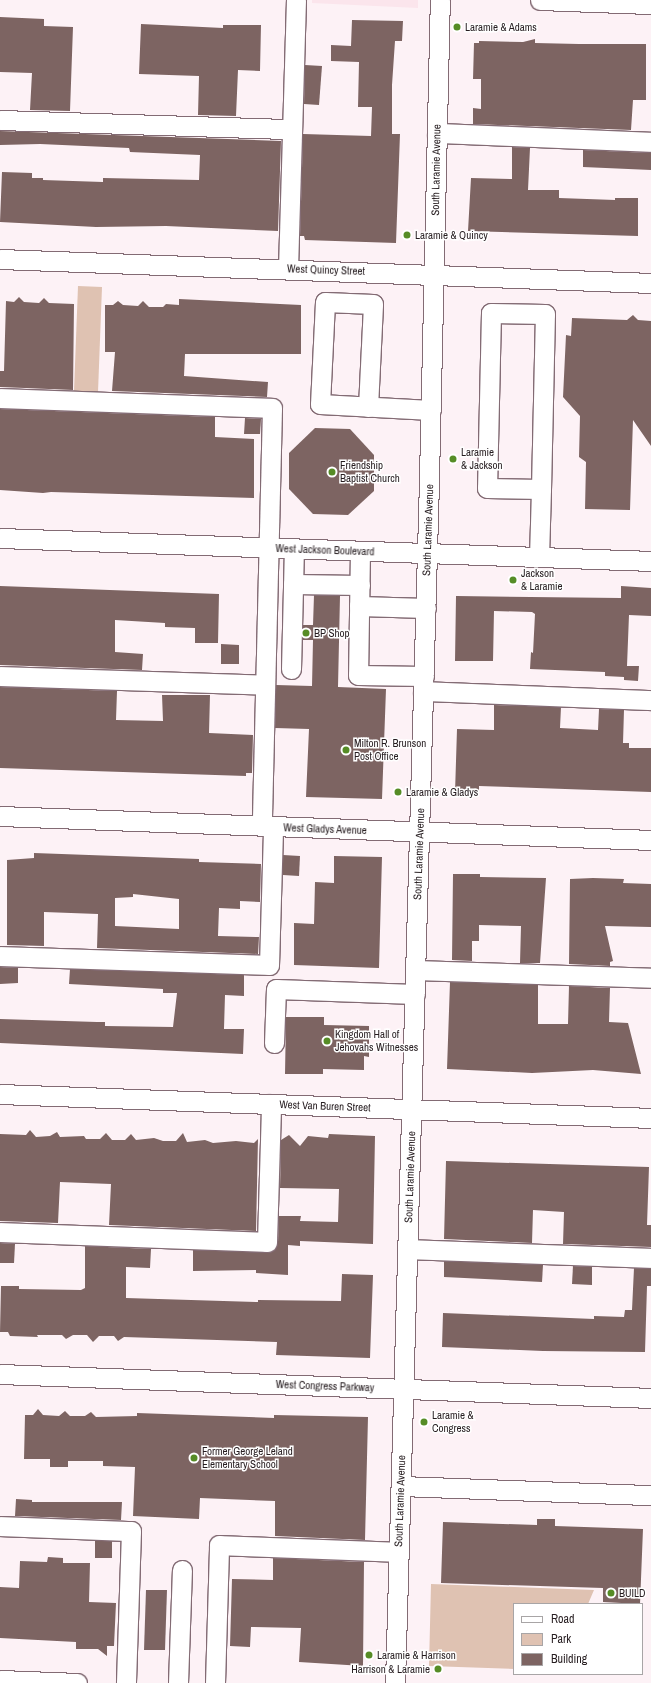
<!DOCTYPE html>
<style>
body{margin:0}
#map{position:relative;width:651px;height:1683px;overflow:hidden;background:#fdf2f6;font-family:"Archivo Narrow",sans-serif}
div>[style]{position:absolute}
.built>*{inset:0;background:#fbe5ec}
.green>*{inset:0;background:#dfc2b2}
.building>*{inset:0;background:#7d6462}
.roads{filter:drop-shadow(1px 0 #836b74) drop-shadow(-1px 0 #836b74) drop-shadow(0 1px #836b74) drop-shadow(0 -1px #836b74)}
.minor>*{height:19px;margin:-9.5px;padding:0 9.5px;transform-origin:9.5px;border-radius:9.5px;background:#fff}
.dots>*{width:11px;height:11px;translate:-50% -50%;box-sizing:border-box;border:2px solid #fff;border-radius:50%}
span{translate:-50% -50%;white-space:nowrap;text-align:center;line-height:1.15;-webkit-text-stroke:3px #fff;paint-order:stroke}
.poi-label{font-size:11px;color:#261d20}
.left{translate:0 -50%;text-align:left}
.right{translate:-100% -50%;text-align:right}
.street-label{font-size:11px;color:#261d20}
.legend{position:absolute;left:513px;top:1603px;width:130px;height:72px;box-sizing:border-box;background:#fff;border:1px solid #a8a5a6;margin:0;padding:5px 7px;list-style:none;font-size:12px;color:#261d20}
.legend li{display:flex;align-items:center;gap:8px;height:20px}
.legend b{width:20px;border:1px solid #a8a5a6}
</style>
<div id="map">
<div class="built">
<div style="clip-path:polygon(312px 0,418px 0,418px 8px,312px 3px)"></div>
</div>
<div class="green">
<div style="clip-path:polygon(78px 286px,102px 287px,98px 392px,74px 391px)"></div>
<div style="clip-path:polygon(431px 1584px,594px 1590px,588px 1604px,514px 1604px,514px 1669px,429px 1666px)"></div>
</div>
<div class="building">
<div style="clip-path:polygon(0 17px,44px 19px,44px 26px,73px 27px,70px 111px,30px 110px,32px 73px,0 72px)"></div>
<div style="clip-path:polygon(352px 20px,403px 21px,402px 41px,395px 41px,392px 85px,392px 134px,400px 134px,396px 243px,305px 240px,304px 236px,300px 236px,303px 134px,371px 136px,372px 107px,358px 107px,359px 62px,331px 61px,331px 45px,351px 46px)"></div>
<div style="clip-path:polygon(141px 24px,223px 28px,223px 25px,261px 25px,260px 71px,238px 70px,236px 116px,198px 115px,199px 76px,139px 74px)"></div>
<div style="clip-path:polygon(535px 39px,535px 43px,579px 44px,646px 44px,646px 100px,633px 100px,631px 130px,473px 124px,473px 108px,481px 109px,481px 79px,473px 79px,474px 43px,479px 43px,479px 41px,523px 42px)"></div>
<div style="clip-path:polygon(305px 65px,322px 66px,319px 105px,304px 104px)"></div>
<div style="clip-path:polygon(0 131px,281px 141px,278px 231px,166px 226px,96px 227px,0 222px,2px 172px,32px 173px,32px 178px,43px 178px,43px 180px,103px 182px,103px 178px,199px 180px,200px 155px,130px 152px,129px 148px,40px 144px,0 145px)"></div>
<div style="clip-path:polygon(512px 147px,530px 148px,528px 190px,559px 190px,559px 198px,615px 200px,615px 198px,638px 198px,638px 236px,468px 231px,471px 178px,512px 179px)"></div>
<div style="clip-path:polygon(583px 150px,651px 153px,651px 170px,583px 167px)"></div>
<div style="clip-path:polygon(19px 297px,24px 302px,39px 303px,44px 298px,49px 303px,74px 304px,73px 390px,0 387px,0 371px,4px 371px,6px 301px,14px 302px)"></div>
<div style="clip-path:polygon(179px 299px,301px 305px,301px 354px,185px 354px,184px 376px,268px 382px,267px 397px,112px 391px,115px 352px,105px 352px,105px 305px,113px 305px,118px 301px,123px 305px,138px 306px,143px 301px,149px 307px,163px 307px,166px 304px,179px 305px)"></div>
<div style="clip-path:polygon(633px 315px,638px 320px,651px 321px,651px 446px,633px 420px,630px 510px,585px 509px,586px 462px,579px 457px,580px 416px,563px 397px,566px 335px,571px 336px,572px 318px,627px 320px)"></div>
<div style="clip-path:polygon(0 409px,215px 417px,215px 437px,254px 439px,254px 498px,51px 492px,43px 493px,0 490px)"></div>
<div style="clip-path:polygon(245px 418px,261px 419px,260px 434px,244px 434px)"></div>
<div style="clip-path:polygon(315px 428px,350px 429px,374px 455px,374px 491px,348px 515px,313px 514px,289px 489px,289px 453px)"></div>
<div style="clip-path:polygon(0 586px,219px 594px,218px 643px,195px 643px,195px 628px,165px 627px,165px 623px,115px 620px,115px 652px,143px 654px,142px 670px,0 665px)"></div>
<div style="clip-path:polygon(621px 586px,651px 588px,651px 616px,629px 615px,627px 666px,639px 666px,638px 681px,624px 680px,624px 677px,605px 676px,605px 672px,530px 669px,531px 652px,533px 653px,535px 614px,532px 612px,494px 611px,493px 661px,455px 661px,456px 596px,621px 598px)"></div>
<div style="clip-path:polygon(314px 595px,340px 596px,338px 687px,386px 689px,382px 799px,306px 797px,309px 729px,275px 728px,276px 685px,312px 686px,313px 640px,303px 640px,303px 625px,313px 625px)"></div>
<div style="clip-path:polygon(221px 644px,239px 645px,239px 664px,221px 664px)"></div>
<div style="clip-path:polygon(0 687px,117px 691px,116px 720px,163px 721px,162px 695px,210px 695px,209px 733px,253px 735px,252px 773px,246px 773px,246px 776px,0 768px)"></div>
<div style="clip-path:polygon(494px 705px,561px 707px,560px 728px,598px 730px,599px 709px,624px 710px,623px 743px,629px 743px,629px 748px,651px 748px,651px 792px,479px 786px,479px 794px,455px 793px,457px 729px,494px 730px)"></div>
<div style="clip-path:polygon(evenodd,34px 853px,199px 859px,199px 862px,261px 864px,260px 902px,240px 901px,240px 909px,219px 908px,218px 936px,259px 937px,258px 954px,97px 948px,98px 914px,44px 912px,44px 946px,7px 945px,7px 860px,34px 858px,34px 853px,133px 894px,179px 899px,179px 929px,115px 926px,115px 898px,133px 897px,133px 894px)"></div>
<div style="clip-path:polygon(283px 855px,300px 856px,299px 876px,283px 875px)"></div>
<div style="clip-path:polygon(334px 856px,382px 857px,379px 968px,294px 965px,294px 923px,314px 924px,315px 882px,334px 883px)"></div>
<div style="clip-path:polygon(453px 874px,480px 874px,480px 877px,546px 878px,540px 963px,520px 963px,521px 926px,479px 925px,479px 941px,472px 941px,472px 961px,452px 960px)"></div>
<div style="clip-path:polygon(593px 878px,624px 879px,623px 883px,651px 884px,651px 927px,605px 926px,613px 961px,610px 962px,610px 966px,569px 964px,570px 879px)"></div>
<div style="clip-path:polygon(0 967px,18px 968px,18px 983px,0 984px)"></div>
<div style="clip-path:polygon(70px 969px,244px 975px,244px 996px,225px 995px,224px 1029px,244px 1029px,243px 1054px,0 1043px,0 1019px,97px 1022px,105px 1022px,105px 1026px,173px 1027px,177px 993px,163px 993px,163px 989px,69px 984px)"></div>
<div style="clip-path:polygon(450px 982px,538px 985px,538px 1024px,568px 1024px,569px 986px,610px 988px,609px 1022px,628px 1023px,641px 1074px,593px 1070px,532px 1073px,447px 1069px)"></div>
<div style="clip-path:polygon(286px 1017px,324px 1017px,324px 1025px,369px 1026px,369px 1057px,364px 1056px,364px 1070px,323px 1069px,323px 1074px,285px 1074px)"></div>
<div style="clip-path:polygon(30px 1130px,36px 1137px,50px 1136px,57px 1132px,60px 1137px,84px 1136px,86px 1139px,100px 1139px,106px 1133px,112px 1140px,125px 1140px,131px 1134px,136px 1140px,154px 1138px,163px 1141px,176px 1141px,183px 1133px,187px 1142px,205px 1140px,213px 1143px,236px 1141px,254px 1143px,258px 1139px,256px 1231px,109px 1225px,111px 1184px,60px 1182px,58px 1223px,0 1221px,0 1134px,26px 1135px)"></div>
<div style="clip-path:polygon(329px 1134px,375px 1136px,373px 1244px,300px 1241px,300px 1246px,288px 1245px,288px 1275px,256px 1273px,256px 1270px,193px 1271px,193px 1250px,272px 1251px,278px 1242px,279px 1216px,301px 1216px,300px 1221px,338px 1222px,339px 1189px,280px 1188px,281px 1140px,289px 1135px,300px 1146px,308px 1136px,328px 1138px)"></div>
<div style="clip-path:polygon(446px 1161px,649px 1167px,647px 1225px,651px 1225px,651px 1247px,563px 1244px,564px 1212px,533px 1210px,532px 1243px,444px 1239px)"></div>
<div style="clip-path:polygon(0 1243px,15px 1244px,14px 1263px,0 1263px)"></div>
<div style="clip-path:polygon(85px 1246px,151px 1249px,150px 1268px,126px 1267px,126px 1298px,258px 1302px,258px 1300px,341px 1301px,342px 1274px,373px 1275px,370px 1358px,276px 1355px,277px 1342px,124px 1337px,118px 1341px,114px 1336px,99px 1336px,93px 1342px,87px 1335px,73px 1335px,66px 1339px,62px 1335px,37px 1335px,38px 1337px,10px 1336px,8px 1332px,0 1332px,1px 1286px,19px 1286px,19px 1289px,81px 1290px,85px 1288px)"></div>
<div style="clip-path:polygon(444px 1261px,543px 1265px,542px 1282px,444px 1277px)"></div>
<div style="clip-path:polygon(573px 1266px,592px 1267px,592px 1285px,572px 1284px)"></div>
<div style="clip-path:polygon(634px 1268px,651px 1269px,651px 1286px,647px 1286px,645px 1352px,543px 1351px,442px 1347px,443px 1313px,594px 1319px,594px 1316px,624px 1317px,625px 1310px,632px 1310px)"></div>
<div style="clip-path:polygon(38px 1409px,43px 1415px,59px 1416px,65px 1411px,70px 1416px,85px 1416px,91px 1412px,96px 1417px,137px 1416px,137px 1413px,274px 1418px,274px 1415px,368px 1417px,365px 1540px,275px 1536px,275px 1501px,200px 1498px,199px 1519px,133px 1516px,135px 1467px,103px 1466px,103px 1461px,68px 1461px,68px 1467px,50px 1467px,50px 1459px,24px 1459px,25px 1415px,33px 1415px)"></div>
<div style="clip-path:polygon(16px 1499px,32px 1500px,32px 1502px,122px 1502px,121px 1520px,15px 1516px)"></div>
<div style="clip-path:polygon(537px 1519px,555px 1519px,555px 1526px,643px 1529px,640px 1604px,603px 1602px,603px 1588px,441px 1583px,443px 1522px,537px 1525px)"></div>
<div style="clip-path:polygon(95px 1541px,112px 1541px,112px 1558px,95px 1558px)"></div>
<div style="clip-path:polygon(48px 1557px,63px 1558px,63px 1563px,90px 1563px,89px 1602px,116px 1603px,114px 1646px,107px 1646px,107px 1656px,98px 1649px,76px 1649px,76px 1642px,0 1638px,0 1587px,19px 1588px,20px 1561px,47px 1562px)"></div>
<div style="clip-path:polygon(273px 1558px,364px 1562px,363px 1666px,299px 1662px,301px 1628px,251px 1627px,250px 1647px,230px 1646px,232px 1579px,273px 1580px)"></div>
<div style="clip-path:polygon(146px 1590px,167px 1590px,165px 1650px,144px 1650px)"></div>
</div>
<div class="roads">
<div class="minor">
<div style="left:540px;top:0;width:111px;rotate:2.1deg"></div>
<div style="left:0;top:120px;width:292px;rotate:1.8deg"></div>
<div style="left:437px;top:133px;width:214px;rotate:2.4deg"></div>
<div style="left:0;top:259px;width:651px;rotate:2.11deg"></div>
<div style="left:288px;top:269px;width:269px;rotate:-88.3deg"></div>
<div style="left:0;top:398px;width:272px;rotate:2.1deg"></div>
<div style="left:272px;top:408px;width:418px;rotate:91.4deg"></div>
<div style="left:368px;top:407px;width:103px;rotate:-87.2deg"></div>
<div style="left:373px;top:304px;width:48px;rotate:-177.6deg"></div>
<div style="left:325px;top:302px;width:102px;rotate:92.8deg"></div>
<div style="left:320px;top:404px;width:111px;rotate:3.1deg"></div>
<div style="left:0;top:538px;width:651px;rotate:2.02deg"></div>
<div style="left:360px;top:551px;width:124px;rotate:90.9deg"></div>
<div style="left:358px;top:675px;width:66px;rotate:0.9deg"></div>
<div style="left:539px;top:557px;width:68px;rotate:-88.3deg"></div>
<div style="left:541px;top:489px;width:175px;rotate:-88.7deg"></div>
<div style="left:545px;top:314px;width:54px;rotate:-178.9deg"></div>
<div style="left:491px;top:313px;width:175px;rotate:91.3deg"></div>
<div style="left:487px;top:488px;width:54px;rotate:1.1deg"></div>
<div style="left:293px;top:584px;width:67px;rotate:0.9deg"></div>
<div style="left:359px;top:606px;width:67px;rotate:1.7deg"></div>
<div style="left:291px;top:669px;width:120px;rotate:-88.6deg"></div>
<div style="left:0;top:676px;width:265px;rotate:1.9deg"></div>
<div style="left:423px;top:691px;width:228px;rotate:2.3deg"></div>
<div style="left:0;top:816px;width:651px;rotate:2.11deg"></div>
<div style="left:0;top:956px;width:269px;rotate:1.9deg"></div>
<div style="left:269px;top:965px;width:138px;rotate:-88.3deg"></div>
<div style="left:415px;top:970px;width:236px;rotate:1.9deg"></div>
<div style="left:274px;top:1043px;width:54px;rotate:-87.9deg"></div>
<div style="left:276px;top:989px;width:139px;rotate:2.1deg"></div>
<div style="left:0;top:1094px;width:651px;rotate:2.11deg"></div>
<div style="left:0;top:1232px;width:267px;rotate:2.1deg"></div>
<div style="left:267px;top:1242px;width:138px;rotate:-88.3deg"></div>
<div style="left:408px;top:1249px;width:243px;rotate:2.1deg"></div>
<div style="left:0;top:1374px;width:651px;rotate:2.11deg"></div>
<div style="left:401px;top:1486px;width:250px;rotate:2.1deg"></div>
<div style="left:0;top:1526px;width:131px;rotate:2.2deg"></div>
<div style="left:131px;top:1531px;width:152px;rotate:91.9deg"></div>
<div style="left:0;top:1680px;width:77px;rotate:2.2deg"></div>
<div style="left:178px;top:1683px;width:113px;rotate:-88deg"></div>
<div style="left:215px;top:1683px;width:138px;rotate:-88.3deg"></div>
<div style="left:219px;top:1545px;width:180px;rotate:2.2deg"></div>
<div style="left:395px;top:1683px;width:1205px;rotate:-88.38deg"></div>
<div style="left:429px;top:478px;width:478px;rotate:-88.7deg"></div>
</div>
</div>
<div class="dots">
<div style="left:457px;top:27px;background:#568c26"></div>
<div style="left:407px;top:235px;background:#568c26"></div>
<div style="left:453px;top:459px;background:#568c26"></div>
<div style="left:332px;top:472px;background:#568c26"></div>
<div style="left:513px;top:580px;background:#568c26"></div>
<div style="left:306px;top:633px;background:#568c26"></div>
<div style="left:346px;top:750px;background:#568c26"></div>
<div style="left:398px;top:792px;background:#568c26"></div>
<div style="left:327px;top:1041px;background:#568c26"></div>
<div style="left:424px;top:1422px;background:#568c26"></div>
<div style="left:194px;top:1458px;background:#568c26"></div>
<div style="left:611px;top:1593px;background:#568c26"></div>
<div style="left:369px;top:1655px;background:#568c26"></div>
<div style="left:438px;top:1669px;background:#568c26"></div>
</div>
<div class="poi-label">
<span class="left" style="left:465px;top:27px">Laramie &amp; Adams</span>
<span class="left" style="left:415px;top:235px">Laramie &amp; Quincy</span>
<span class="left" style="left:461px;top:459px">Laramie<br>&amp; Jackson</span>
<span class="left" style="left:340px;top:472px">Friendship<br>Baptist Church</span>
<span class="left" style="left:521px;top:580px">Jackson<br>&amp; Laramie</span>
<span class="left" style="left:314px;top:633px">BP Shop</span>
<span class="left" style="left:354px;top:750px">Milton R. Brunson<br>Post Office</span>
<span class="left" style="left:406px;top:792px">Laramie &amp; Gladys</span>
<span class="left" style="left:335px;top:1041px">Kingdom Hall of<br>Jehovahs Witnesses</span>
<span class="left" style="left:432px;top:1422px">Laramie &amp;<br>Congress</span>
<span class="left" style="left:202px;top:1458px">Former George Leland<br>Elementary School</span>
<span class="left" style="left:619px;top:1593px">BUILD</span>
<span class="left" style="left:377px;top:1655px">Laramie &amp; Harrison</span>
<span class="right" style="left:430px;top:1669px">Harrison &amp; Laramie</span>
</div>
<div class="street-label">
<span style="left:436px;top:170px;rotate:-89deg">South Laramie Avenue</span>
<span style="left:326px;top:270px;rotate:2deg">West Quincy Street</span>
<span style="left:428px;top:530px;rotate:-88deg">South Laramie Avenue</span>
<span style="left:325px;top:550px;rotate:2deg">West Jackson Boulevard</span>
<span style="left:325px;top:829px;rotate:2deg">West Gladys Avenue</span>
<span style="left:419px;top:854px;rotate:-88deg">South Laramie Avenue</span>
<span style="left:325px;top:1106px;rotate:2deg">West Van Buren Street</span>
<span style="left:410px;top:1177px;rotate:-88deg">South Laramie Avenue</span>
<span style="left:325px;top:1386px;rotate:2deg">West Congress Parkway</span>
<span style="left:400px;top:1501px;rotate:-88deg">South Laramie Avenue</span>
</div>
<ul class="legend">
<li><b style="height:5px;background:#fff"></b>Road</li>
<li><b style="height:11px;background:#dfc2b2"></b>Park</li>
<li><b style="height:11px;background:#7d6462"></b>Building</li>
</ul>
</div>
